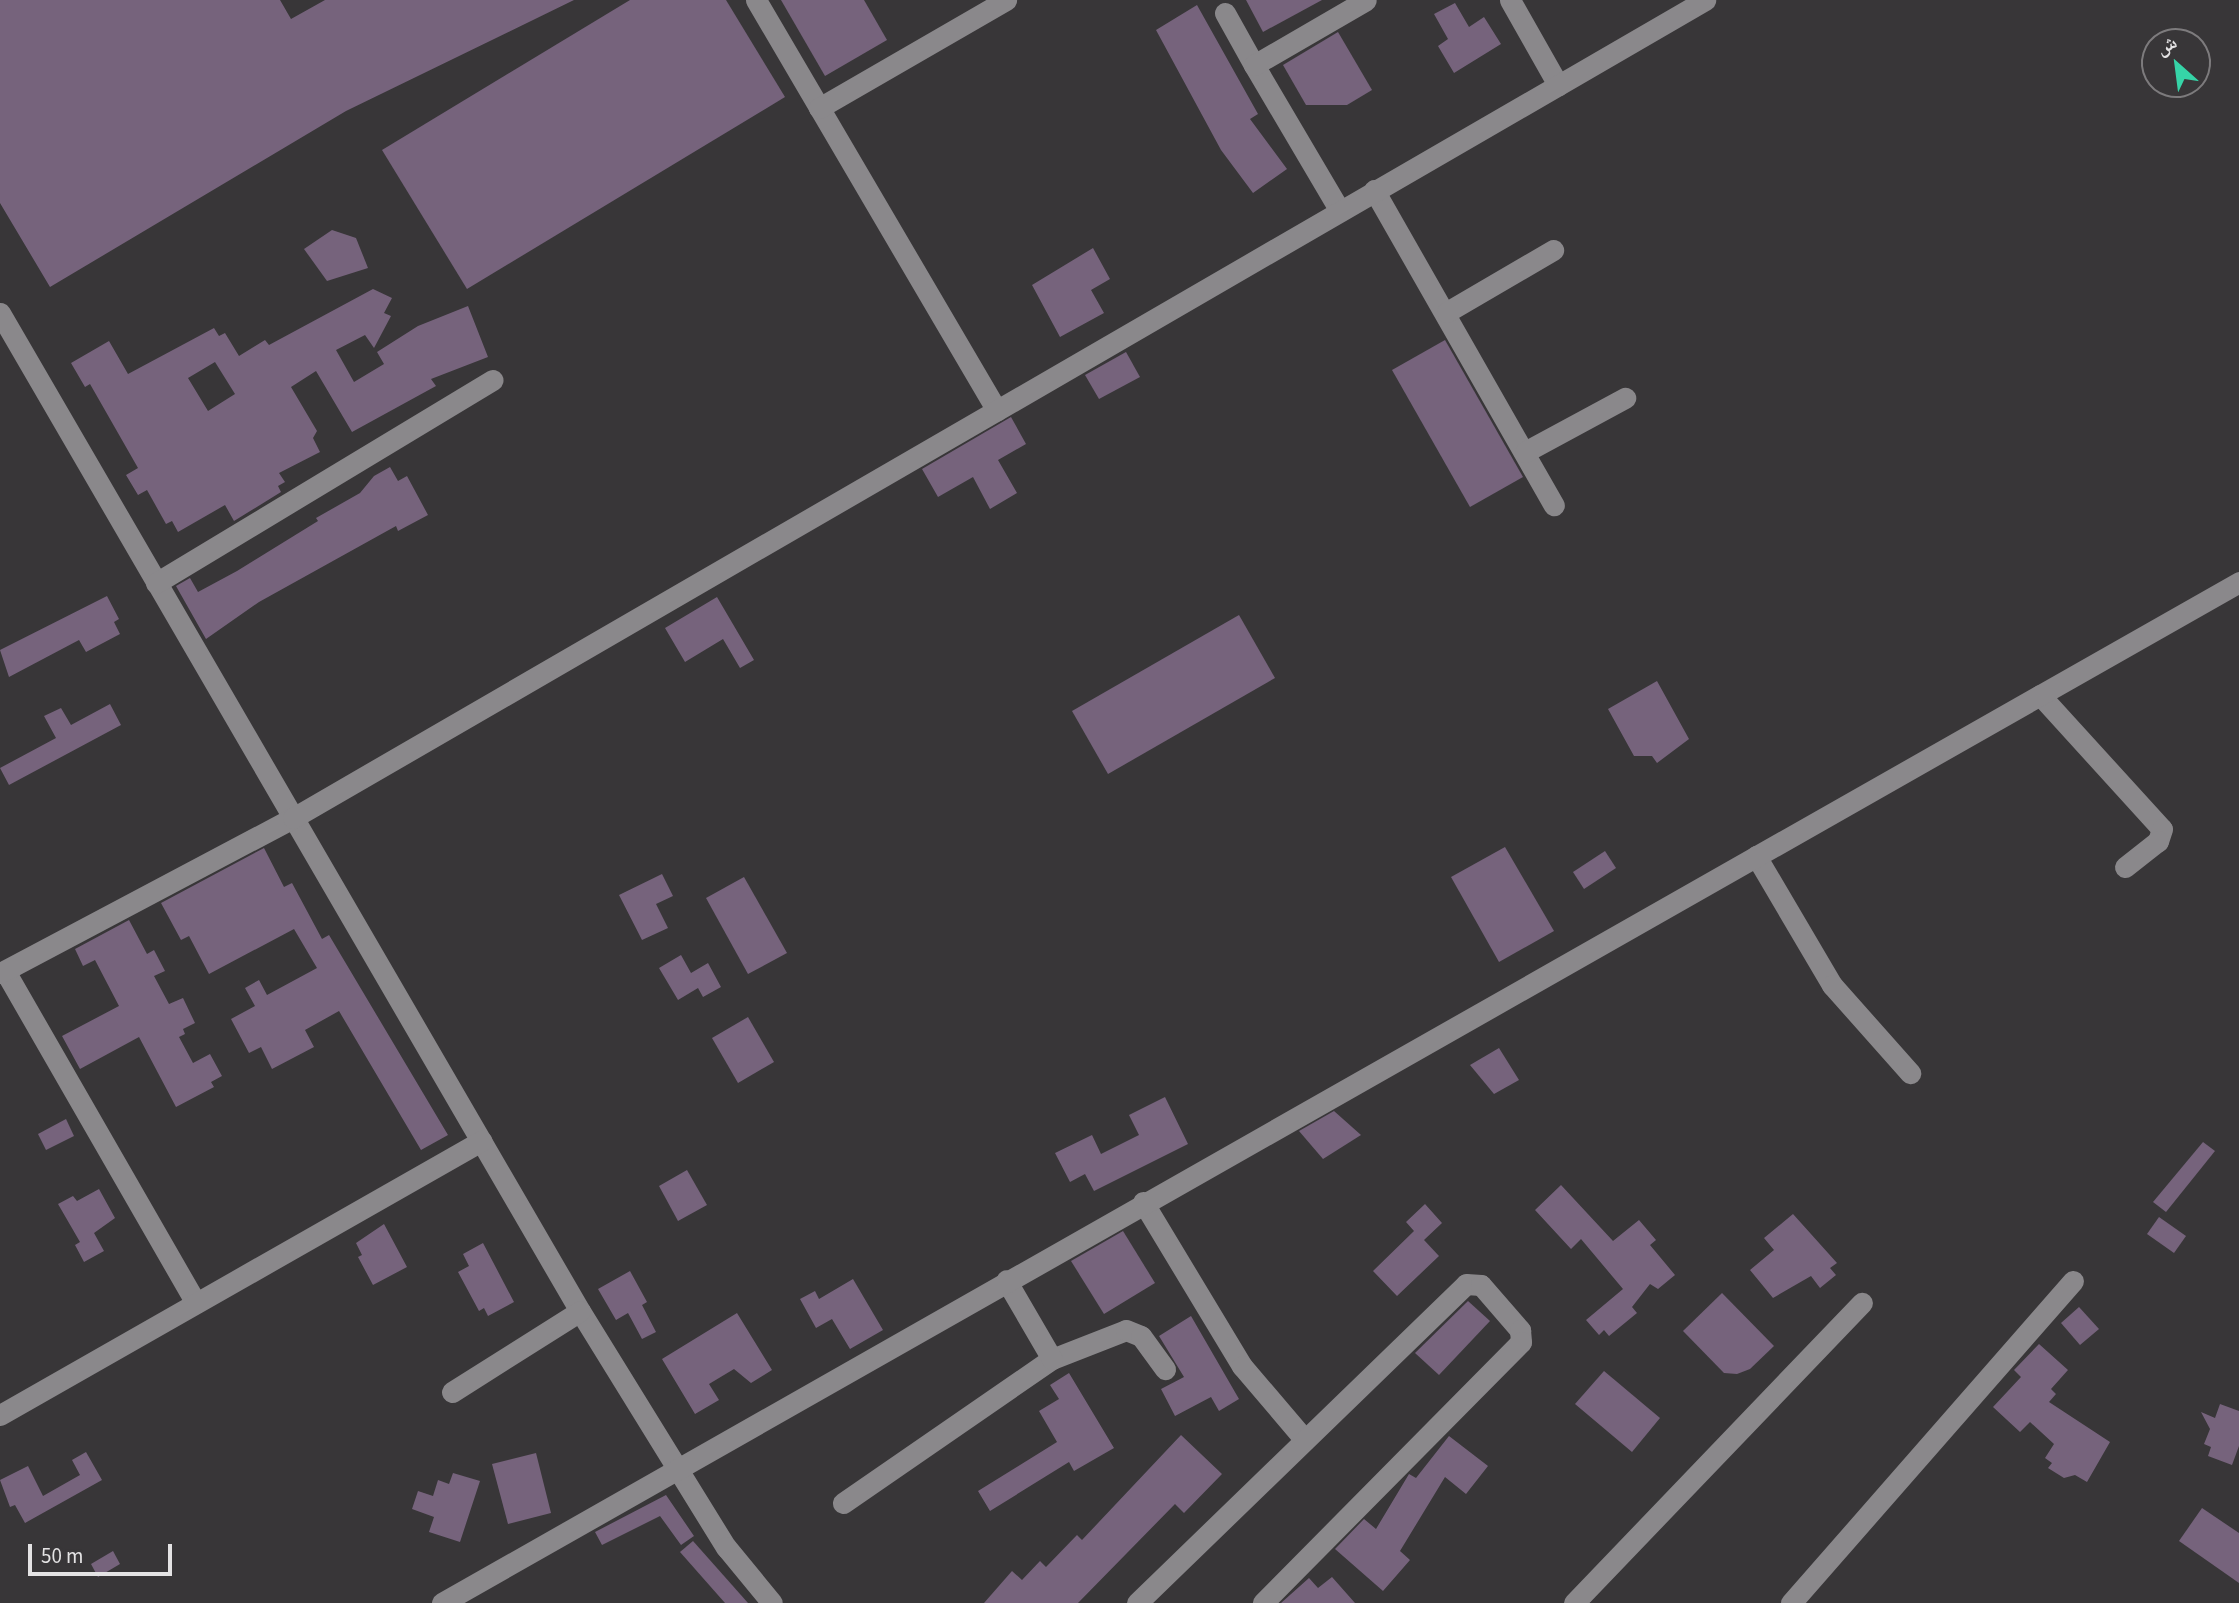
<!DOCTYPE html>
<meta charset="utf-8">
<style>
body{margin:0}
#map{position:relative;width:2239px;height:1603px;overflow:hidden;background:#383638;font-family:"Source Sans 3","Noto Naskh Arabic",sans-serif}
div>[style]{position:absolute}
.building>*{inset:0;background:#76637c}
.street>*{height:21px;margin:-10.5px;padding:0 10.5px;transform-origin:10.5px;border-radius:10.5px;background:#8a888b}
span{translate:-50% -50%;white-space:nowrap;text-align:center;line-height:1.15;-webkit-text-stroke:7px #383638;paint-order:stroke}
.north{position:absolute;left:2141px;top:28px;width:70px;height:70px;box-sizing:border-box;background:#383638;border:2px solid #7d7b7d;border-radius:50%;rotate:332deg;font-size:19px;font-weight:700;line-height:28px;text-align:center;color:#e4e3e4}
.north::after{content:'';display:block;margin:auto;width:24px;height:32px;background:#36d4a7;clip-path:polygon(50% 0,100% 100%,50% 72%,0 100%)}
.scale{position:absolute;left:28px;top:1544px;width:144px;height:32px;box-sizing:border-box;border:4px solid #e4e3e4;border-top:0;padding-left:9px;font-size:21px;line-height:24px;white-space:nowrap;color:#e4e3e4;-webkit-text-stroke:5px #383638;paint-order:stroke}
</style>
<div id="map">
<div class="building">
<div style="clip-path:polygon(0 0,280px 0,291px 19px,325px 0,574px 0,346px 111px,50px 287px,0 203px)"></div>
<div style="clip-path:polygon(630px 0,726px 0,785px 97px,467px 289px,382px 150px)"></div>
<div style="clip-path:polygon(781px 0,864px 0,887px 40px,825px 76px)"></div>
<div style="clip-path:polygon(1246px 0,1322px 0,1263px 32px)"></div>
<div style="clip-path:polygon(1455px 3px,1469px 27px,1484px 17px,1501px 44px,1454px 73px,1438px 46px,1448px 39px,1434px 14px)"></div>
<div style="clip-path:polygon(1197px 5px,1258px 114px,1250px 119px,1287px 169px,1253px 193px,1221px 150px,1156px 30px)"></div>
<div style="clip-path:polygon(1338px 32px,1372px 90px,1347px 105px,1306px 105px,1283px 65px)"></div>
<div style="clip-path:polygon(332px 230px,356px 238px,368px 268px,327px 281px,304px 249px)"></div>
<div style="clip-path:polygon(1093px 248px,1110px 279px,1091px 290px,1104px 313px,1060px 337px,1032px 285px)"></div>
<div style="clip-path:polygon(evenodd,373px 289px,392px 298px,384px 313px,391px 316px,374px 348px,365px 335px,336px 350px,354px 382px,384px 364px,377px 352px,418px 326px,468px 306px,488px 357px,431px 379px,436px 386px,352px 432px,316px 371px,291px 387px,317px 431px,313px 438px,320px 452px,279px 473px,285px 482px,278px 486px,281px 492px,234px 521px,225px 505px,178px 532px,172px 521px,166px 524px,147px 490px,138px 495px,126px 475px,138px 468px,90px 384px,85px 387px,71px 363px,109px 341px,128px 374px,214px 328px,219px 336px,225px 333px,239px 356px,265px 340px,269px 345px,373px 289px,215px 362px,235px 394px,208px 411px,188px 378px,215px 362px)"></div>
<div style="clip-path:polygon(1445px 340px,1523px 477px,1470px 507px,1392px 370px)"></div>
<div style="clip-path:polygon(1126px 352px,1140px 377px,1099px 399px,1085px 375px)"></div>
<div style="clip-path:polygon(1011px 417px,1026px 444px,998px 460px,1017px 493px,990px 509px,973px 477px,938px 497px,922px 469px)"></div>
<div style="clip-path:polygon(390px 467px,398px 481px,407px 476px,428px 515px,398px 531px,396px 526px,259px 602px,206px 639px,176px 586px,190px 578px,198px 592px,237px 571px,318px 521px,316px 518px,360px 493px,374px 476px)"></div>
<div style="clip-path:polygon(107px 596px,119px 619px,114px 622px,120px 634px,86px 652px,79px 640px,9px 677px,0 650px)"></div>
<div style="clip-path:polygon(717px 597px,754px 660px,740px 668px,723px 639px,685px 662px,665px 628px)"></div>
<div style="clip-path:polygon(1239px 615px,1275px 678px,1108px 774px,1072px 711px)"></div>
<div style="clip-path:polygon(1657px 681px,1689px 739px,1657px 763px,1652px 756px,1634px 756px,1608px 709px)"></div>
<div style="clip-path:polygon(110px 704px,121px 725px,9px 785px,0 768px,56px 738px,44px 716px,61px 708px,71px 725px)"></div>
<div style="clip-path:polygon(1505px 847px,1554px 931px,1499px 962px,1451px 877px)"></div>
<div style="clip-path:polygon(264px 848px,284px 887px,292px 883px,322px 939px,329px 935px,448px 1135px,421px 1150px,339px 1011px,305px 1030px,314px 1047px,272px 1069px,261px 1047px,249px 1053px,231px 1019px,255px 1006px,245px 988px,259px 980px,267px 995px,317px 968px,294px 929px,209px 974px,189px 936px,181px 940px,161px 903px)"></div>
<div style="clip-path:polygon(1605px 851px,1616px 868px,1584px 889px,1573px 872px)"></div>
<div style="clip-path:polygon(662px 874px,673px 896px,656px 904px,668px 928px,642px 940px,619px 895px)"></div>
<div style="clip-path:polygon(744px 877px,787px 953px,748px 974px,706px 898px)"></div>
<div style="clip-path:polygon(129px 920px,147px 954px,154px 950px,165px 971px,154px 976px,169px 1004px,183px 998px,195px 1023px,183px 1029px,185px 1034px,179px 1037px,193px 1063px,210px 1054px,222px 1076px,211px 1082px,214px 1087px,176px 1107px,139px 1037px,80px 1069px,62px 1036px,119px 1006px,95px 960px,83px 966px,75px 949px)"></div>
<div style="clip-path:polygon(681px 955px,691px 973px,708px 963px,721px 987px,703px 997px,698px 988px,678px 1000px,659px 968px)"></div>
<div style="clip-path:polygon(748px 1017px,774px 1062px,738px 1083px,712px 1038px)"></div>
<div style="clip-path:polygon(1499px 1048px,1519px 1080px,1494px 1094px,1470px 1065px)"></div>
<div style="clip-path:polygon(1165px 1097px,1188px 1144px,1094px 1191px,1085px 1174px,1070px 1182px,1055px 1153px,1092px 1135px,1101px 1154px,1139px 1135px,1129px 1115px)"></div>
<div style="clip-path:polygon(1334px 1111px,1361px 1135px,1323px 1159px,1299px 1131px)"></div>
<div style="clip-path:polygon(66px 1119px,74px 1136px,46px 1150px,38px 1134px)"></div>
<div style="clip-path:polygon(2203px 1142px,2215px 1151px,2166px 1212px,2153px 1202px)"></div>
<div style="clip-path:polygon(687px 1170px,707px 1205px,678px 1221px,659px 1186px)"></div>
<div style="clip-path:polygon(1561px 1185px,1613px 1241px,1639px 1220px,1656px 1240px,1650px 1245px,1675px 1275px,1658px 1289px,1650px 1284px,1632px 1307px,1637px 1313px,1609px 1336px,1604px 1330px,1599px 1335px,1586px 1320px,1623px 1289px,1581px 1239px,1571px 1249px,1535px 1210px)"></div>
<div style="clip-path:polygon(99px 1189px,115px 1218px,94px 1233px,104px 1251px,84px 1262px,75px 1245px,80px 1242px,58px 1204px,73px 1196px,77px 1201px)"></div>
<div style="clip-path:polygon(1425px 1204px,1442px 1223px,1424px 1240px,1439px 1256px,1397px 1296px,1373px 1271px,1414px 1231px,1406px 1222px)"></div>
<div style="clip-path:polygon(1793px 1214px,1837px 1263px,1830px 1268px,1836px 1275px,1820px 1288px,1811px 1276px,1773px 1298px,1750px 1270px,1774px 1250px,1764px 1238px)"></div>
<div style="clip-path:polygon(2159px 1217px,2186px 1236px,2174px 1253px,2147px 1234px)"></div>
<div style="clip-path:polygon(384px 1224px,407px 1267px,373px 1285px,358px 1257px,362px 1255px,356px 1243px)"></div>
<div style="clip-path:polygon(1123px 1231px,1155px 1283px,1104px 1314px,1071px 1261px)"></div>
<div style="clip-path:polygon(483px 1243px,514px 1302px,488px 1316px,484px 1308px,479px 1311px,458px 1272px,469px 1266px,463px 1254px)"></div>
<div style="clip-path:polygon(630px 1271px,647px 1302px,642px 1305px,656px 1332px,642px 1339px,628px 1313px,616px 1320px,598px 1289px)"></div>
<div style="clip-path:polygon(853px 1279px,883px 1330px,850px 1349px,832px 1319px,816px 1328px,800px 1299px,815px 1291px,819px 1299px)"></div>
<div style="clip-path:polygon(1722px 1293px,1774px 1346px,1750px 1369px,1737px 1374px,1724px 1373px,1683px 1331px)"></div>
<div style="clip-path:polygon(1468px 1301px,1490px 1321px,1439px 1375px,1415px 1353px)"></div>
<div style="clip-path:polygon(2079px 1307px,2099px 1329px,2080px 1345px,2061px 1323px)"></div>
<div style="clip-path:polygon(737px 1313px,772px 1370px,751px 1383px,734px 1369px,709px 1384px,719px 1400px,695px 1414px,662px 1359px)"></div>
<div style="clip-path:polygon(1191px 1316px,1239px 1399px,1219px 1411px,1211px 1397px,1175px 1416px,1161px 1389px,1184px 1377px,1159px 1336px)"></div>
<div style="clip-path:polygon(2039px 1344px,2068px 1370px,2051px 1389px,2056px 1394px,2049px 1402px,2110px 1442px,2087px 1482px,2075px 1475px,2064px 1478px,2048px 1468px,2052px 1463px,2045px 1458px,2054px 1444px,2030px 1422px,2020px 1432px,1993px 1407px,2021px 1377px,2014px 1370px)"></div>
<div style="clip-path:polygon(1604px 1371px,1660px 1418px,1632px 1452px,1575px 1404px)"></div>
<div style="clip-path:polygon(1069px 1373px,1114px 1448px,1074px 1471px,1069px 1462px,990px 1511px,978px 1491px,1057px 1442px,1039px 1411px,1059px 1399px,1050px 1385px)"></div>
<div style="clip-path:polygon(2220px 1404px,2239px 1411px,2239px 1446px,2232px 1465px,2208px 1456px,2211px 1447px,2204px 1444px,2210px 1429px,2201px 1412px,2215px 1418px)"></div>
<div style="clip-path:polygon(1181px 1435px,1222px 1474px,1184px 1513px,1175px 1504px,1078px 1603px,984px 1603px,1012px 1571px,1022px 1580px,1040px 1561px,1046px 1567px,1077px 1535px,1082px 1540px)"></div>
<div style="clip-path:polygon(1449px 1436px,1488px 1466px,1466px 1494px,1445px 1477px,1400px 1551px,1410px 1560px,1383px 1591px,1335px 1549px,1364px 1519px,1376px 1529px,1409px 1474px,1416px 1478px)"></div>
<div style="clip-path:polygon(86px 1452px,102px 1480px,25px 1523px,15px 1505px,10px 1507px,0 1480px,28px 1466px,43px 1496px,80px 1475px,72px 1460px)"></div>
<div style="clip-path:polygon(536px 1453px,551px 1513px,508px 1524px,492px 1464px)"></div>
<div style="clip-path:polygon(453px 1473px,480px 1481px,460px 1542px,429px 1532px,434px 1517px,412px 1509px,418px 1491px,433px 1496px,438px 1480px,449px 1484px)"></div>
<div style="clip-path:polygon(666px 1495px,694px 1536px,681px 1545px,660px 1516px,602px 1545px,595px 1532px)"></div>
<div style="clip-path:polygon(2202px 1508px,2239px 1533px,2239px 1583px,2179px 1541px)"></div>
<div style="clip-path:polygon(693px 1541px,748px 1603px,725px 1603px,680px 1552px)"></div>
<div style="clip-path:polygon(113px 1551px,120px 1564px,98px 1577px,91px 1564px)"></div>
<div style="clip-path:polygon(1332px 1577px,1355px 1603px,1281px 1603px,1309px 1578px,1318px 1588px)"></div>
</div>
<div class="street">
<div style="left:756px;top:0;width:476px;rotate:59.6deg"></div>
<div style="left:1510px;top:0;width:98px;rotate:60.5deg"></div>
<div style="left:1225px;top:13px;width:60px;rotate:60.9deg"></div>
<div style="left:819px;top:108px;width:216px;rotate:-30deg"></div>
<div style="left:1374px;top:190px;width:363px;rotate:60.3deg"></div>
<div style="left:1340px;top:211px;width:169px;rotate:-120.5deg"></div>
<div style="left:1254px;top:65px;width:129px;rotate:-30.1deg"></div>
<div style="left:1447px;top:312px;width:123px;rotate:-30.3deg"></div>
<div style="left:0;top:313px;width:1154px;rotate:59.84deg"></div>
<div style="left:580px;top:1311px;width:278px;rotate:58.3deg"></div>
<div style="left:726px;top:1547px;width:72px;rotate:50.6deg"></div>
<div style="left:1525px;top:452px;width:114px;rotate:-28.4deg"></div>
<div style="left:156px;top:583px;width:393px;rotate:-31.1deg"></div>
<div style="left:2040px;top:695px;width:181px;rotate:47.7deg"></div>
<div style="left:2162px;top:829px;width:13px;rotate:108deg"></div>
<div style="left:2158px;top:841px;width:42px;rotate:141.8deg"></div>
<div style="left:1756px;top:856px;width:150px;rotate:59.5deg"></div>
<div style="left:1832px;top:985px;width:118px;rotate:48.4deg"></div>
<div style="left:5px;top:971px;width:383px;rotate:60.1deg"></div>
<div style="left:0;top:973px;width:331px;rotate:-27.9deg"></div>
<div style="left:293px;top:818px;width:1632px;rotate:-30.08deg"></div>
<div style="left:1143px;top:1202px;width:192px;rotate:58.9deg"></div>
<div style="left:1242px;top:1366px;width:97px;rotate:49.6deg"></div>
<div style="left:1052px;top:1359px;width:79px;rotate:-21.4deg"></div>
<div style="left:1126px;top:1330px;width:16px;rotate:22deg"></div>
<div style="left:1141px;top:1336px;width:41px;rotate:54deg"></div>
<div style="left:452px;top:1392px;width:151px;rotate:-32.3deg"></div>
<div style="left:0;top:1415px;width:554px;rotate:-29.67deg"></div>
<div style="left:843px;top:1503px;width:254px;rotate:-34.6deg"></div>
<div style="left:1052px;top:1359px;width:91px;rotate:-120.2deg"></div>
<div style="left:442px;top:1603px;width:2067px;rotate:-29.6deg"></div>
<div style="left:1137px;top:1603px;width:458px;rotate:-44.1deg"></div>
<div style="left:1466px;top:1284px;width:15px;rotate:4deg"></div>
<div style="left:1481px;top:1285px;width:60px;rotate:49.1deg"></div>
<div style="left:1520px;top:1330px;width:12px;rotate:85deg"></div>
<div style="left:1521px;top:1342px;width:367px;rotate:134.7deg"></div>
<div style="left:1574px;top:1603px;width:416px;rotate:-46.2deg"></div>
<div style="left:1791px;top:1603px;width:428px;rotate:-48.8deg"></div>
</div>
<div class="north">ش</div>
<div class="scale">50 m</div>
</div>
